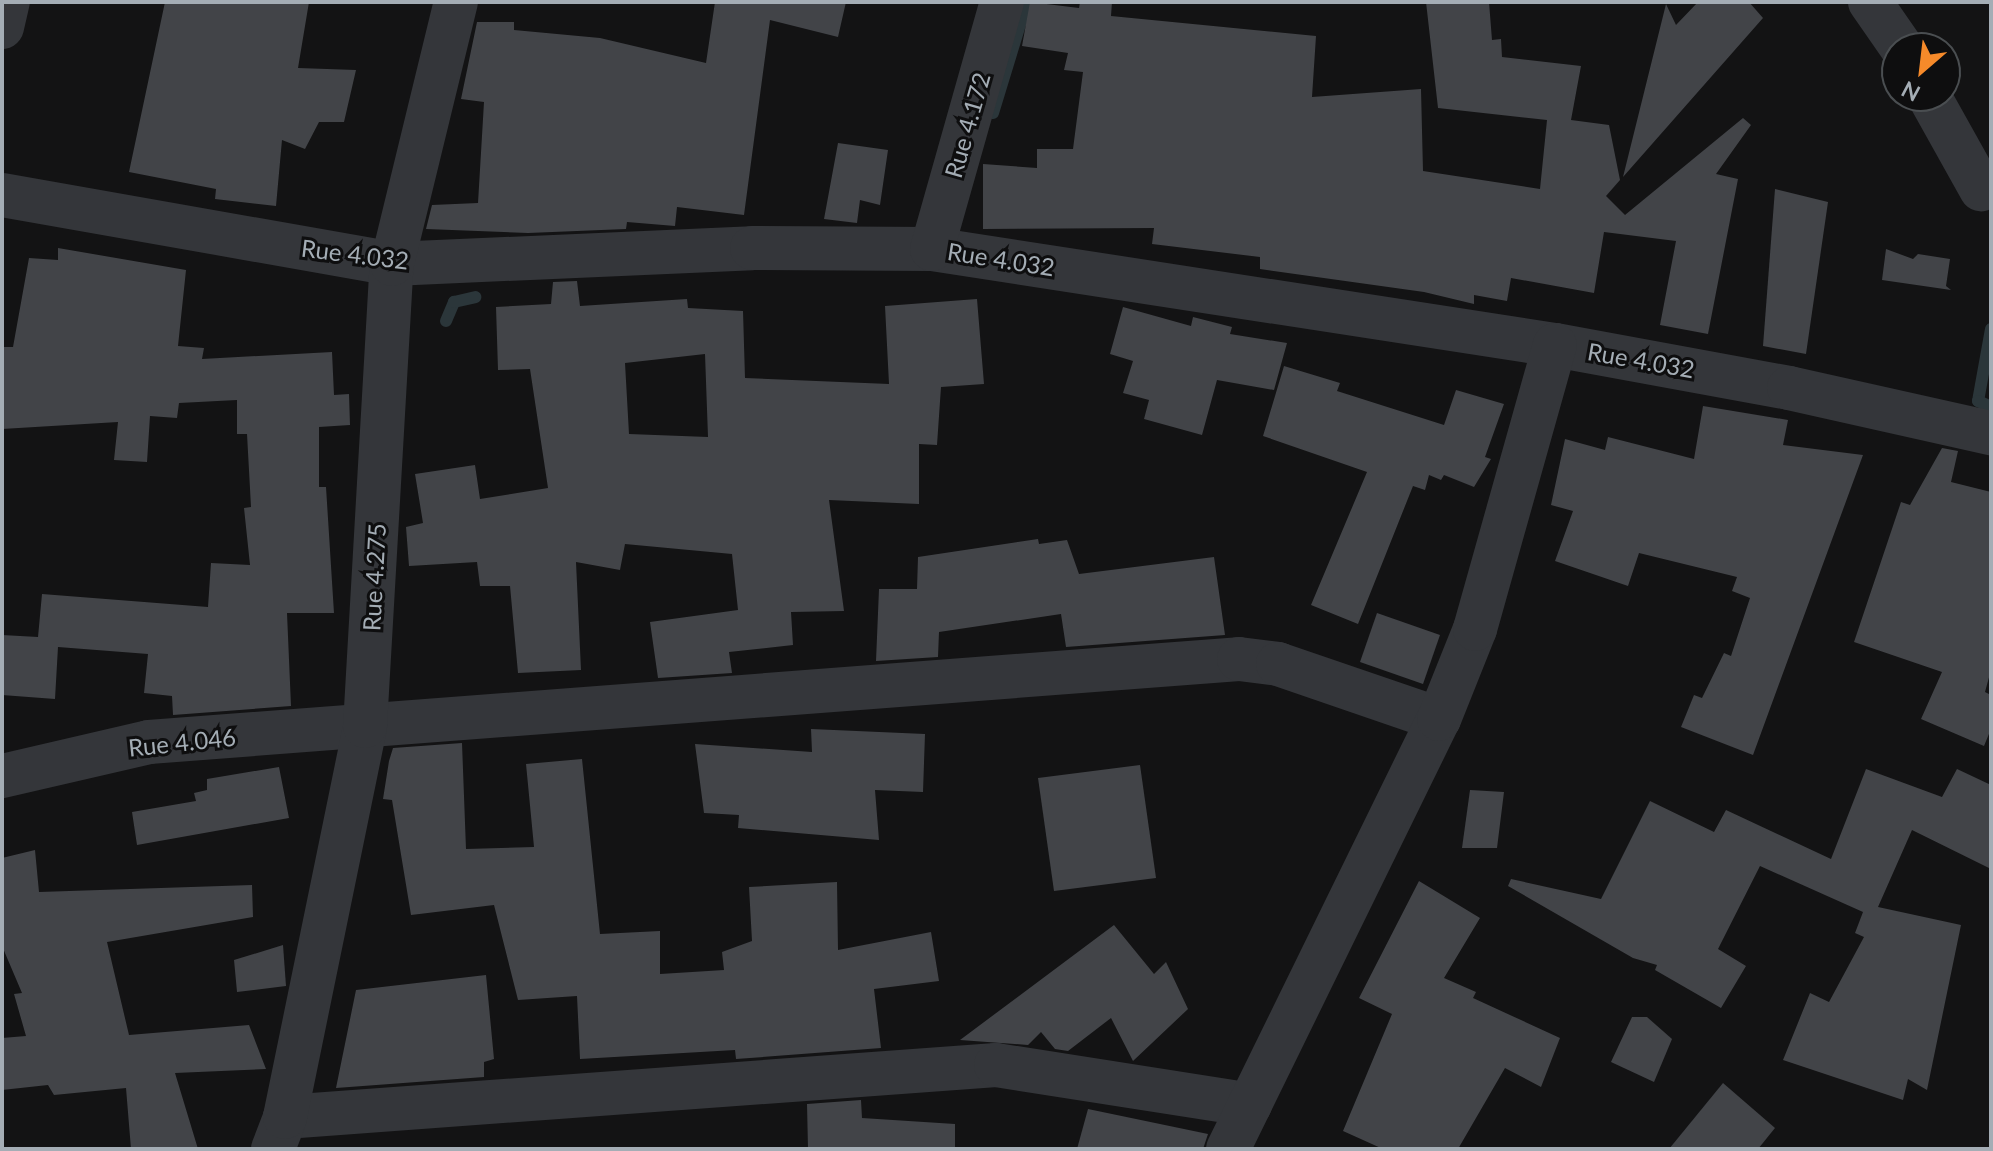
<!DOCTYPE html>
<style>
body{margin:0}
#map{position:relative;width:1993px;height:1151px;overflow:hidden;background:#131314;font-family:Lato,sans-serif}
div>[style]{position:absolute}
.stream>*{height:12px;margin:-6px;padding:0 6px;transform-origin:6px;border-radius:6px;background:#2b363a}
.building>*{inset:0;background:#424448}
.street>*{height:44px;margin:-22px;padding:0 22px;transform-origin:22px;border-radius:22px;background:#34363a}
span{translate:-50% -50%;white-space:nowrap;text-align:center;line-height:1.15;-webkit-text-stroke:6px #0e0e0f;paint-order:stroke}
.street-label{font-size:24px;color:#a4adb5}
.frame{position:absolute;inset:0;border:4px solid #a4adb5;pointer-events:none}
.north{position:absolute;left:1881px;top:32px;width:80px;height:80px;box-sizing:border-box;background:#0e0e0f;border:2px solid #4a4e51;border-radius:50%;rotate:208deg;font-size:22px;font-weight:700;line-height:32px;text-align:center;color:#a4adb5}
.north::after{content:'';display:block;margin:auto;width:28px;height:36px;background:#f68a2a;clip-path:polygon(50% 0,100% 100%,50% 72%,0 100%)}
</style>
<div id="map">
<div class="stream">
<div style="left:993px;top:113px;width:116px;rotate:-73deg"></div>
<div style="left:446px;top:321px;width:21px;rotate:-67deg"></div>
<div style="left:454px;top:302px;width:22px;rotate:-13deg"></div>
<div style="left:1991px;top:329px;width:73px;rotate:100.2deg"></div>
<div style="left:1978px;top:401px;width:14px;rotate:25deg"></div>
</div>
<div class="building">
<div style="clip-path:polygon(165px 2px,309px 2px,298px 68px,356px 70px,344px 122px,319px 122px,305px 149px,282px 140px,276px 206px,215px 199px,216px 189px,129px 172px)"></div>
<div style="clip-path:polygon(715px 2px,846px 2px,838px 37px,770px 20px,744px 215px,677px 207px,675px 226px,627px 222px,626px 229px,528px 233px,426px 229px,432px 205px,478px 203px,484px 102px,461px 99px,477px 22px,514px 22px,514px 30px,600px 38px,706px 63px)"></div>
<div style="clip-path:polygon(1030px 2px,1079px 8px,1080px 2px,1112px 2px,1111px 16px,1316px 36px,1312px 97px,1421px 89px,1423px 171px,1540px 189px,1547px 120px,1438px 108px,1426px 2px,1489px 2px,1492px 40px,1501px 39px,1502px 57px,1581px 66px,1571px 120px,1609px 125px,1620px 180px,1606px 196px,1625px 215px,1743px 118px,1751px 125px,1716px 174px,1738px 179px,1708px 334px,1660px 325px,1676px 241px,1604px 232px,1594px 293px,1511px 278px,1507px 301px,1474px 295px,1474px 304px,1424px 292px,1260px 269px,1260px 257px,1152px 244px,1154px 228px,983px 229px,983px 164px,1037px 168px,1037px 149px,1073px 149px,1083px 72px,1064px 70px,1068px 53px,1022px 46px)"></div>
<div style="clip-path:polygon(1698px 2px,1749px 2px,1763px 18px,1623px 177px,1666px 4px,1676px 25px)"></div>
<div style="clip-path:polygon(838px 143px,888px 150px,880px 205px,860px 200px,857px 223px,824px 219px)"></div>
<div style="clip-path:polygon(1775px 189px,1828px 202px,1806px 354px,1763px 346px)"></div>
<div style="clip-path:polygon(58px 248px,186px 270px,178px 346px,204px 348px,202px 359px,332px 352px,334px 395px,349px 394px,350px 425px,319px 427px,319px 487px,326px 487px,334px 613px,287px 613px,291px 706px,173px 715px,172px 696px,144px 693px,148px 654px,58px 647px,55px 699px,2px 695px,2px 635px,38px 637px,42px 594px,208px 607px,211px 563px,250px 565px,244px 508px,251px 507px,247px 434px,237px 434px,237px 400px,179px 403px,177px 418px,150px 416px,147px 462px,114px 460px,118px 422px,2px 429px,2px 347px,13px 347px,29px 258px,58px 260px)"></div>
<div style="clip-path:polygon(1886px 249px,1913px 259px,1918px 254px,1950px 259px,1946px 286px,1951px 290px,1882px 280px)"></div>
<div style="clip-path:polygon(evenodd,577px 281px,580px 306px,687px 299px,688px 308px,743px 311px,745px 378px,889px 384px,885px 306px,977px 299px,984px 384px,941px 387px,937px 445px,919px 444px,919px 504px,829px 500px,844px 611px,791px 612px,793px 645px,729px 652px,732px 673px,658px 678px,650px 622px,738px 610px,732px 554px,625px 544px,620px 570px,576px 562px,581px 670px,518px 673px,510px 586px,480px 586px,477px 562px,409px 566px,406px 527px,423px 523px,415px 474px,475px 465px,480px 499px,548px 488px,530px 369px,498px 370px,496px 307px,551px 304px,553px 282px,577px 281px,705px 354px,708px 437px,629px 434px,625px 363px,705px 354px)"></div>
<div style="clip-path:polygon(1123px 307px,1191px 326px,1193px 317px,1232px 327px,1230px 334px,1287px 343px,1274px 390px,1217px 380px,1202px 435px,1144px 419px,1149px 400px,1123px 393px,1133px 361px,1110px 354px)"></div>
<div style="clip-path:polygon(1284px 366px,1340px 383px,1337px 391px,1444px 425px,1456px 390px,1504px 404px,1485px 457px,1491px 459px,1474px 487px,1444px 475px,1441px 480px,1429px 475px,1425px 490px,1413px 486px,1358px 624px,1311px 605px,1367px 472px,1263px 436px)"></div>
<div style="clip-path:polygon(1703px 406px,1788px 420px,1783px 445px,1863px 455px,1753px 755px,1681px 727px,1694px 695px,1702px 698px,1724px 653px,1731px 656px,1750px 598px,1732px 591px,1737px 577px,1639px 553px,1628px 586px,1555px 561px,1573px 511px,1551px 505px,1565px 439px,1605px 450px,1608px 437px,1694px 459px)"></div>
<div style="clip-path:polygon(1942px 448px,1958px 451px,1951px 482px,1991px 492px,1991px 670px,1985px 692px,1991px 695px,1991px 729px,1984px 746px,1921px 719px,1942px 672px,1854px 642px,1901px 502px,1910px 505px)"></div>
<div style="clip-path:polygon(1038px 539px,1039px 544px,1067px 540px,1079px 574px,1214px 557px,1225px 635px,1066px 647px,1061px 614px,939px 632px,938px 657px,876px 661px,879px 589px,917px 589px,918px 557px)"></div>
<div style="clip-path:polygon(1377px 613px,1440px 635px,1423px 684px,1360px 662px)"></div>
<div style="clip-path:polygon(811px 729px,925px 734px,923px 792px,875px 790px,879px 840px,738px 828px,739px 815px,704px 813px,695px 744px,812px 752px)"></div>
<div style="clip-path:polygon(462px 743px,466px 849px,534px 847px,526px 764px,582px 759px,600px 934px,660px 931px,660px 974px,724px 970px,722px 952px,752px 941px,749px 887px,837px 882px,838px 950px,931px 932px,939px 981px,874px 989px,881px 1048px,736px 1059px,735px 1050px,580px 1059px,577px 996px,518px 1000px,494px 905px,411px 915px,392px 800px,383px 799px,389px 761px,393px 748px)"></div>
<div style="clip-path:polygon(1140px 765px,1156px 878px,1054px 891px,1038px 778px)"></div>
<div style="clip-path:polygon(279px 767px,289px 818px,137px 845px,132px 812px,196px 801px,194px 793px,207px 790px,207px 779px)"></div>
<div style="clip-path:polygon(1866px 769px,1942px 797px,1957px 769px,1991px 785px,1991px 869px,1912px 830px,1878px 907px,1961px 925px,1927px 1090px,1908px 1079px,1903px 1100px,1783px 1060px,1810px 993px,1829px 1002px,1864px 937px,1855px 933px,1863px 912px,1760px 866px,1718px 949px,1746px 966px,1721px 1008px,1655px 970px,1657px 965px,1633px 958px,1508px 886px,1511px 879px,1601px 899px,1650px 801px,1714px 832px,1726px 810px,1831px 859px)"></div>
<div style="clip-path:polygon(1470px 790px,1504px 792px,1497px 848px,1462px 848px)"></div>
<div style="clip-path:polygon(35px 850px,39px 892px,252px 885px,253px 917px,107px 942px,129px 1035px,249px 1025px,266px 1069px,175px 1073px,198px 1149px,131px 1149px,126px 1088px,54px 1095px,48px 1085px,2px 1090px,2px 1038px,26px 1036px,14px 994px,22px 993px,2px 946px,2px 858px)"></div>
<div style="clip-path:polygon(1419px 881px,1480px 918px,1444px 978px,1476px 992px,1473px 998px,1560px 1038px,1541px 1087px,1505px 1068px,1458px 1149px,1383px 1149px,1343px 1131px,1392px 1014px,1359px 998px)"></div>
<div style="clip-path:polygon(1114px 925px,1154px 974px,1166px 962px,1188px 1009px,1133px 1061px,1111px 1018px,1068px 1051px,1055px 1049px,1041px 1032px,1028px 1045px,960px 1040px)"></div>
<div style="clip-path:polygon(283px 945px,286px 986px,237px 992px,234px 960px)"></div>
<div style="clip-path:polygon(486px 975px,494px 1059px,484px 1062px,484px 1077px,336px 1088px,356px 990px)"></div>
<div style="clip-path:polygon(1632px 1017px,1647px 1017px,1672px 1039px,1654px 1082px,1611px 1062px)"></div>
<div style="clip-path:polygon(1723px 1083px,1775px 1128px,1758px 1149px,1669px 1149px)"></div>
<div style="clip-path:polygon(861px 1100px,862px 1118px,955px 1124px,955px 1149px,808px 1149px,807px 1104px)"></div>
<div style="clip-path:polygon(1088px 1109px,1208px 1134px,1203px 1149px,1077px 1149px)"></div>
</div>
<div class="street">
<div style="left:1870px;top:2px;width:56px;rotate:55.2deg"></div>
<div style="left:2px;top:27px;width:26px;rotate:-77deg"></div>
<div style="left:1929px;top:96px;width:107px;rotate:60.8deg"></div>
<div style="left:2px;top:195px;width:396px;rotate:10deg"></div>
<div style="left:392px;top:264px;width:360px;rotate:-2.5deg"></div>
<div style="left:752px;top:248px;width:180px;rotate:0.3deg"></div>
<div style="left:932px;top:249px;width:630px;rotate:8.76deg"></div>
<div style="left:1555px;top:345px;width:238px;rotate:10.4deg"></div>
<div style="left:1789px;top:388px;width:207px;rotate:12.6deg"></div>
<div style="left:932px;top:249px;width:257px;rotate:-74.2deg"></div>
<div style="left:2px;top:776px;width:151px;rotate:-13deg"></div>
<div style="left:149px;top:742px;width:1093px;rotate:-4.35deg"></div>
<div style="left:1239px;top:659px;width:39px;rotate:7deg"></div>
<div style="left:1278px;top:664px;width:170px;rotate:18.9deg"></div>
<div style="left:285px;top:1117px;width:713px;rotate:-4.18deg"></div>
<div style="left:996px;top:1065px;width:257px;rotate:8.9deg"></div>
<div style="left:273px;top:1149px;width:34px;rotate:-69deg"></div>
<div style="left:285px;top:1117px;width:399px;rotate:-78.4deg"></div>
<div style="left:365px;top:726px;width:463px;rotate:-86.7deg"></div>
<div style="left:392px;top:264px;width:270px;rotate:-76.3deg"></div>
<div style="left:1228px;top:1149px;width:479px;rotate:-63.9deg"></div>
<div style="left:1439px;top:719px;width:97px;rotate:-68.2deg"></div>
<div style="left:1475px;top:629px;width:295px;rotate:-74.3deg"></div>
</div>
<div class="street-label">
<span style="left:967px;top:125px;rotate:-74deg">Rue 4.172</span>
<span style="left:355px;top:254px;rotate:7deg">Rue 4.032</span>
<span style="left:1001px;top:259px;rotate:9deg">Rue 4.032</span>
<span style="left:1641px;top:360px;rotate:10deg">Rue 4.032</span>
<span style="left:374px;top:577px;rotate:-87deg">Rue 4.275</span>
<span style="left:182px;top:742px;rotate:-6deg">Rue 4.046</span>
</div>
<div class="frame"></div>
<div class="north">N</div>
</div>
